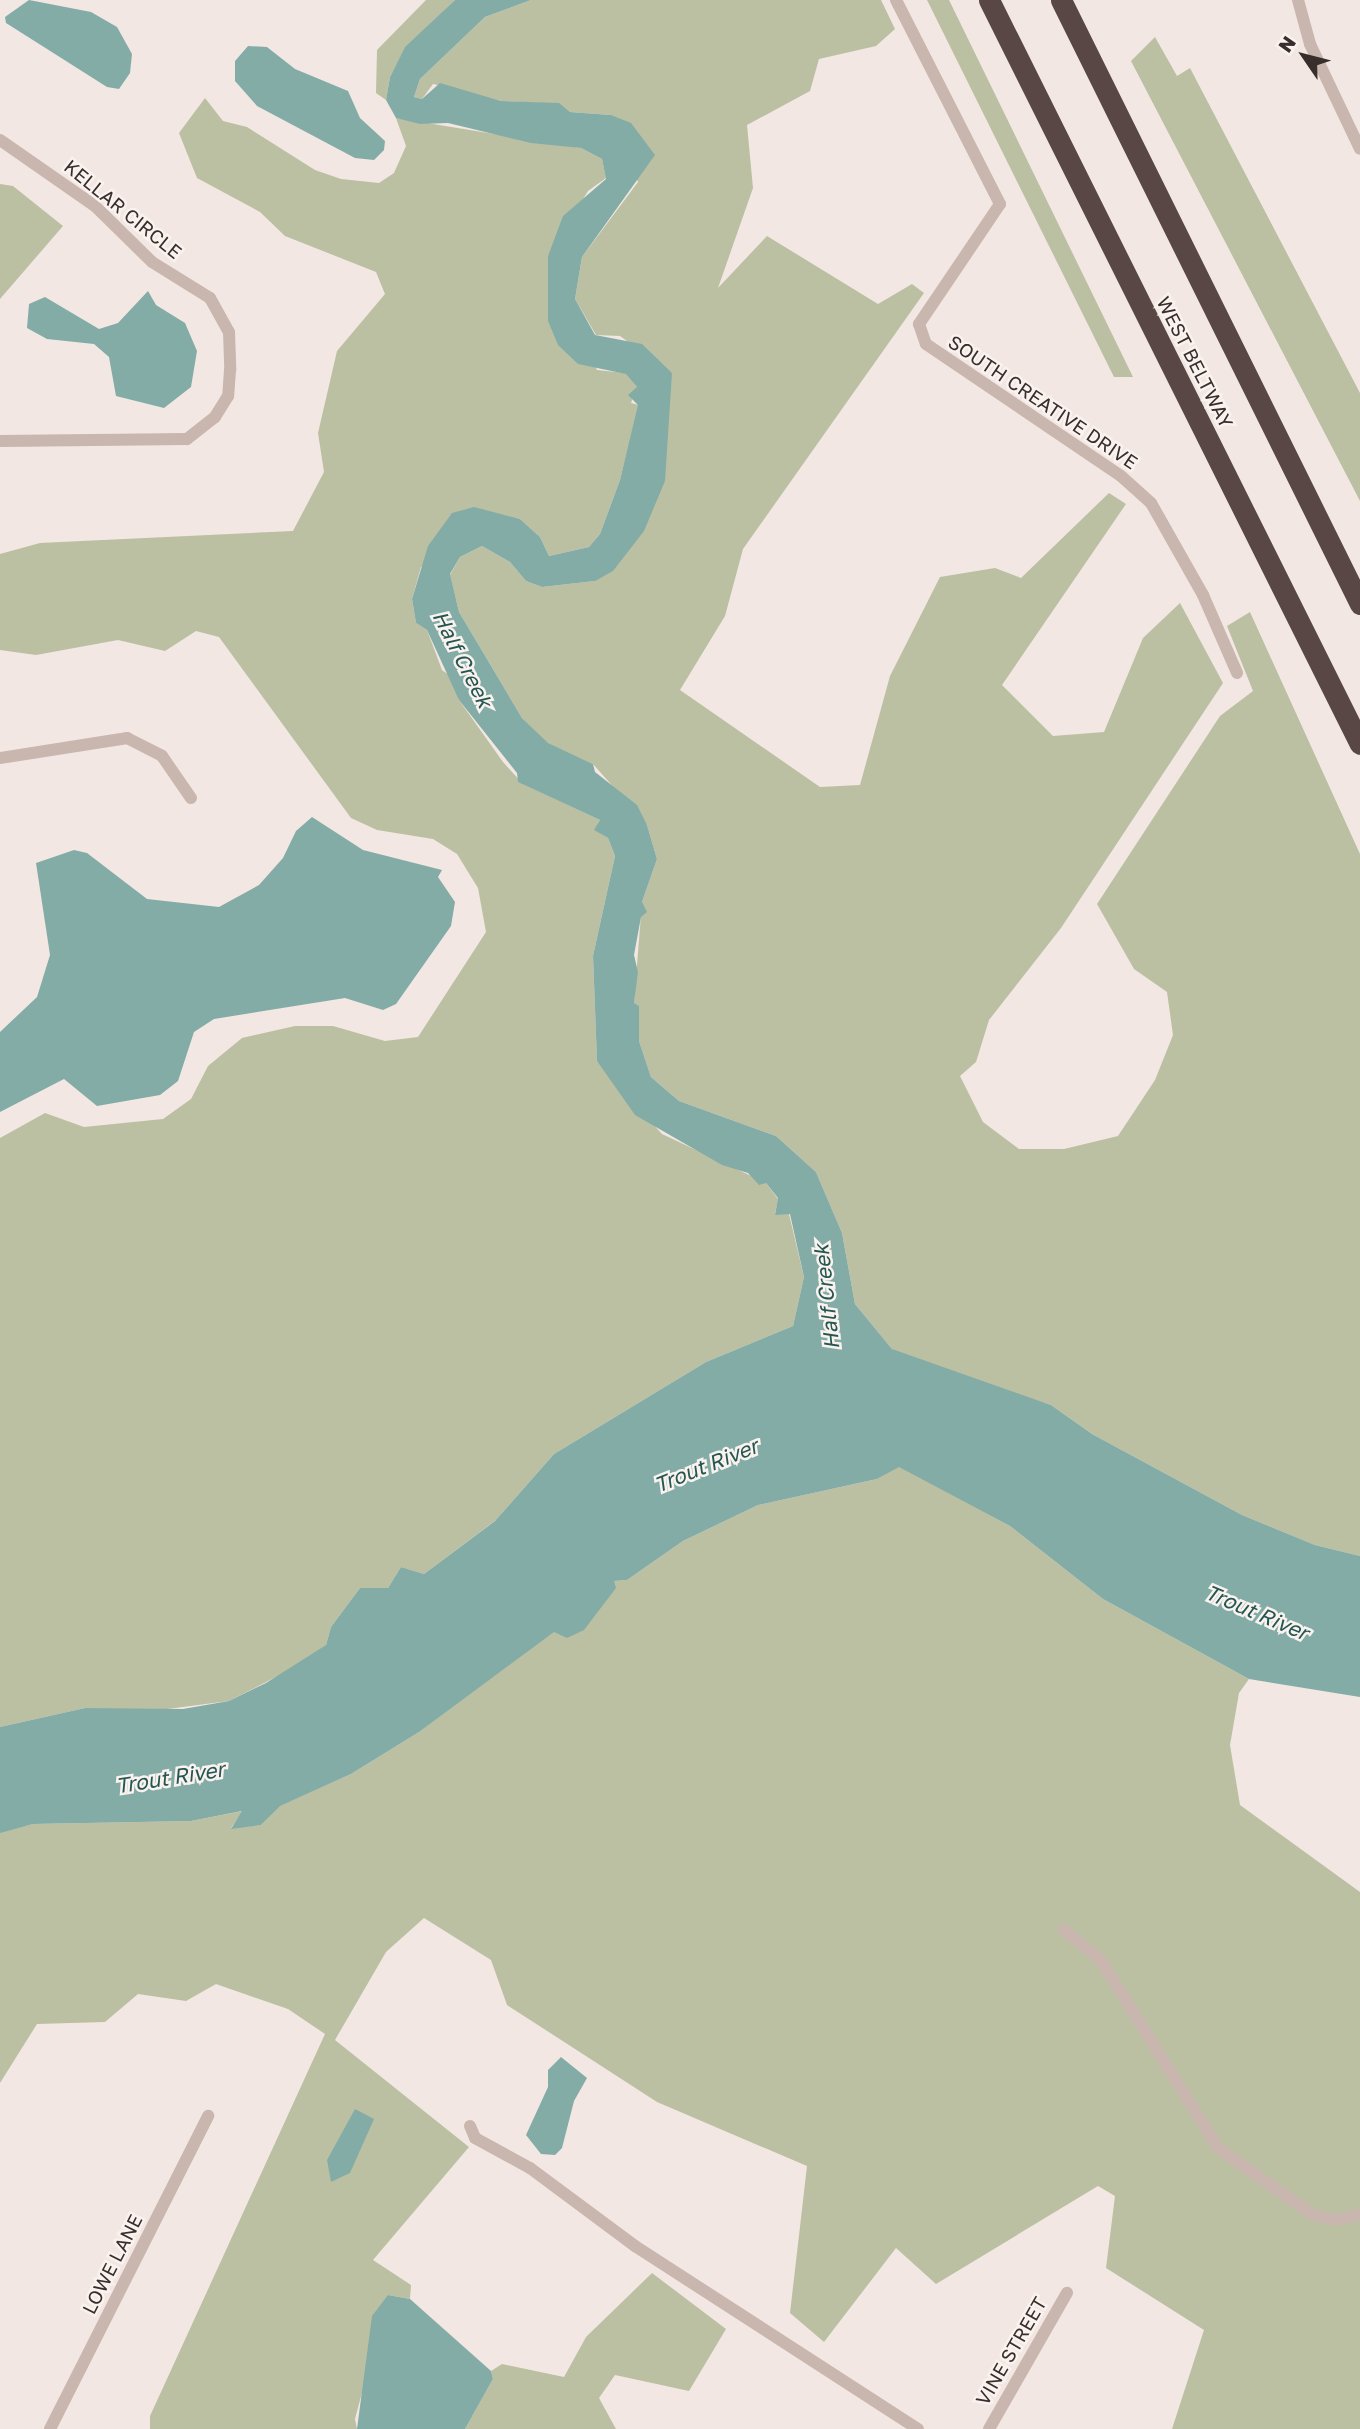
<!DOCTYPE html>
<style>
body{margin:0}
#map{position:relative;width:1360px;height:2429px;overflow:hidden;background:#f2e7e2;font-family:"Golos Text",sans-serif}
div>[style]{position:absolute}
.green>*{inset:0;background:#bbc0a2}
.water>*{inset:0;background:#83aca7}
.minor>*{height:12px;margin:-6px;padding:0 6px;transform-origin:6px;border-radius:6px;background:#c9b6ae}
.motorway>*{height:21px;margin:-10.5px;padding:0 10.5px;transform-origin:10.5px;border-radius:10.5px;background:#584744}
span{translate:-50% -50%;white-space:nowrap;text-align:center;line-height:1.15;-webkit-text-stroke:5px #f9f2ee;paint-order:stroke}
.street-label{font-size:19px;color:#382e2c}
.water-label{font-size:21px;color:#255652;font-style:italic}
.north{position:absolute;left:1269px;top:21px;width:70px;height:70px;-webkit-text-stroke:5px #f9f2ee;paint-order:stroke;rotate:305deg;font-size:19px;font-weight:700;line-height:28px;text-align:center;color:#382e2c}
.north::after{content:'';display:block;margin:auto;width:24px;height:32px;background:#382e2c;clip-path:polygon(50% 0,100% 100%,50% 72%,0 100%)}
</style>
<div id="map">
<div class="green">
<div style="clip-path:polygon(426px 0,455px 0,405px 48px,390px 77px,386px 100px,376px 93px,377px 50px)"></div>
<div style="clip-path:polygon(531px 0,881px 0,895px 29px,876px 46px,819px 59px,810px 91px,747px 125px,753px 188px,718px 288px,767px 236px,878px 304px,912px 284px,924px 293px,743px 549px,725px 616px,680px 690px,820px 787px,860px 785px,890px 676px,940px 577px,995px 568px,1021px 578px,1109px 493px,1126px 504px,1002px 685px,1053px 736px,1104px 732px,1143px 638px,1180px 603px,1223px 683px,1061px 928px,989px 1020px,976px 1062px,960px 1076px,983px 1122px,1019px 1149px,1064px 1149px,1118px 1136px,1155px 1080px,1173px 1035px,1167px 992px,1134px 969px,1097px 904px,1220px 716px,1253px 691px,1227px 626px,1250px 612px,1360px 854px,1360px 1556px,1315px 1545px,1242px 1515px,1092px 1434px,1051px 1405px,907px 1359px,892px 1349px,855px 1304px,842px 1233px,816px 1172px,776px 1136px,679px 1101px,651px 1077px,639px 1041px,639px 1007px,634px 1003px,642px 902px,657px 859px,647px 825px,593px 764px,547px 743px,522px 718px,459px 612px,450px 575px,460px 557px,482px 546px,510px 562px,526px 581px,542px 587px,595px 581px,672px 373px,620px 336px,596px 335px,575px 299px,582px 257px,638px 182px,611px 115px,570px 112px,559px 104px,501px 101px,433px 84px,422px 99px,414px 97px,420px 79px,485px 17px)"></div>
<div style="clip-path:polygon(927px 0,949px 0,1133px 377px,1114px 377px)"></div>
<div style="clip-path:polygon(1155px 37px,1177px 76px,1190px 68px,1360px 393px,1360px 501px,1131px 61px)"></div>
<div style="clip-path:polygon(205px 98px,223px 121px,247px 127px,315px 170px,341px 179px,379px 183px,394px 173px,406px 146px,396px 118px,581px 148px,602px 159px,606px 178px,588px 191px,548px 256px,597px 370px,626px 373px,637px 387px,631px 403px,639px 405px,620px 480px,600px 534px,589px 547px,549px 556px,540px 537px,520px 519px,502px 515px,421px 567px,412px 599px,416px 623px,427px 630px,442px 670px,453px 678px,459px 700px,503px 762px,523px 784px,600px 820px,595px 830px,608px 838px,615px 856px,593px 956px,597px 1061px,662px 1134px,766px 1183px,778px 1199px,775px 1214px,789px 1214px,804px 1277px,793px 1326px,706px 1362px,554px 1454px,496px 1520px,424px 1574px,401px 1567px,388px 1588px,360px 1588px,331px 1627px,326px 1645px,303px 1663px,229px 1701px,152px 1711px,85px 1708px,0 1727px,0 1138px,45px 1113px,84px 1127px,163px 1119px,191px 1099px,208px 1066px,242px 1038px,295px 1026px,333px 1026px,385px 1041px,418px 1037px,486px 932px,478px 888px,457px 854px,433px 839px,377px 830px,351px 818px,219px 637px,196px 631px,165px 651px,118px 640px,36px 655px,0 650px,0 554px,40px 543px,293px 531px,324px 472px,318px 433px,337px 351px,385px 294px,376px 272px,285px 236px,260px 212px,197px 178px,179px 133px)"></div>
<div style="clip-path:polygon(0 184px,13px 186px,63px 226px,0 299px)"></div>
<div style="clip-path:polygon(899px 1466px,1010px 1526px,1103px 1599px,1249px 1679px,1239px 1693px,1230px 1745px,1240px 1805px,1360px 1892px,1360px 2429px,1172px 2429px,1204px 2330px,1106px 2268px,1115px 2196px,1098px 2186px,936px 2284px,896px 2248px,824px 2342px,790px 2313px,807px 2166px,657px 2102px,507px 2005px,491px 1960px,424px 1918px,386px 1952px,335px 2040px,469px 2147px,373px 2260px,411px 2285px,410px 2299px,388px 2295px,355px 2419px,357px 2429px,150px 2429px,150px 2416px,325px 2034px,288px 2009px,216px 1984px,186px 2001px,138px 1994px,105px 2022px,37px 2024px,0 2083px,0 1832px,33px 1824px,191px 1821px,243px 1811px,231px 1828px,261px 1825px,279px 1806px,351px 1774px,419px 1732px,613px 1581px,627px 1580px,683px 1541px,758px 1505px,877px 1479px)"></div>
<div style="clip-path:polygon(652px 2273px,726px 2329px,689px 2391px,615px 2375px,599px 2398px,616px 2429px,465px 2429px,493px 2379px,491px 2371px,502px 2364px,564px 2377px,586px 2337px)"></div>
</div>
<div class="water">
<div style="clip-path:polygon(29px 0,91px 12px,117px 27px,132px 54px,130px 73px,119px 89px,107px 87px,6px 23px,5px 17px)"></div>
<div style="clip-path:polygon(455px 0,531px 0,485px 17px,420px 79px,414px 97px,422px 99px,440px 83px,501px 101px,559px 103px,570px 112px,611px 115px,631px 123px,655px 155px,582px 257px,575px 299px,595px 335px,642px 344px,672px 373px,665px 481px,644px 531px,613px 571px,595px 581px,542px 587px,526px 581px,510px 562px,482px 546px,460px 557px,450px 574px,459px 612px,522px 718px,548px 743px,593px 764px,595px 772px,637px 805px,647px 825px,657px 859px,642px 902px,647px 912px,641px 917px,634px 955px,638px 972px,634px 1003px,639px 1006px,639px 1041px,651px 1077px,679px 1101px,776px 1136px,816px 1172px,842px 1233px,855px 1304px,892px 1349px,1051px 1405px,1092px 1434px,1242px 1515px,1315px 1545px,1360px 1556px,1360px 1697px,1249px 1679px,1103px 1599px,1010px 1526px,899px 1467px,877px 1479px,758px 1505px,683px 1541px,627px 1580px,614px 1581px,616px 1588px,584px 1630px,567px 1638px,554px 1632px,419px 1732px,351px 1774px,280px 1806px,261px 1825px,231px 1829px,242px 1811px,191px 1821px,33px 1824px,0 1833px,0 1727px,85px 1708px,183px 1709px,229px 1701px,266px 1683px,326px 1645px,331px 1627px,360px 1588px,388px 1588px,401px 1567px,424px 1574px,495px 1521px,554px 1454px,706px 1362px,793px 1326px,804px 1277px,790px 1214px,775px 1215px,778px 1198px,766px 1183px,759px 1185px,748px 1173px,722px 1165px,635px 1115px,597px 1061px,593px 956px,615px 856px,608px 838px,594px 830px,600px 820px,518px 782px,517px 773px,459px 700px,427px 630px,416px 623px,412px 599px,428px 546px,452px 513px,474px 507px,520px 519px,540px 537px,549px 556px,589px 547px,600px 534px,620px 480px,638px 405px,628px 395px,637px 387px,626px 374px,578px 364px,558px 345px,548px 321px,548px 256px,563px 216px,606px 179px,602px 159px,581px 148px,531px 143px,448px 123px,420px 124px,396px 118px,386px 100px,390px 77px,405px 47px)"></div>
<div style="clip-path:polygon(248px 46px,267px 47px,295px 69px,348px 91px,360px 118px,385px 141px,384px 150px,374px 160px,355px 158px,257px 106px,235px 81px,235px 61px)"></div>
<div style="clip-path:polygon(148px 291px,156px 305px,185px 323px,197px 351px,191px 387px,164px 408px,116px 396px,109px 357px,94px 344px,47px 339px,27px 328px,29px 304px,45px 297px,99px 329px,118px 323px)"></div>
<div style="clip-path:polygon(312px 817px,363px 850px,442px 870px,438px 877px,455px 902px,451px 926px,396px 1004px,383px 1010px,345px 998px,214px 1019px,194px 1032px,178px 1081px,160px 1095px,97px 1106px,64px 1079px,0 1112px,0 1032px,37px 997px,50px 955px,36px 863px,74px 850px,87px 853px,147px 899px,219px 907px,259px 885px,283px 858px,296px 831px)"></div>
<div style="clip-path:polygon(561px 2057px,587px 2078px,574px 2101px,562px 2148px,555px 2155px,541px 2154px,526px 2135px,548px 2087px,548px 2070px)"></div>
<div style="clip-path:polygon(355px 2109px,374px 2119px,350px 2173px,331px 2182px,327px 2160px)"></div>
<div style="clip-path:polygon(388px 2295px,410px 2299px,491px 2371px,493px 2379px,465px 2429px,357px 2429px,372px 2316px)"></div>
</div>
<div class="minor">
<div style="left:896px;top:0;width:229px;rotate:63deg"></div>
<div style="left:1000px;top:204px;width:145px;rotate:124deg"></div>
<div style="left:919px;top:324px;width:21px;rotate:71deg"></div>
<div style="left:926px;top:344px;width:235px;rotate:34.1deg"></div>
<div style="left:1121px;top:476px;width:40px;rotate:42deg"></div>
<div style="left:1151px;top:503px;width:106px;rotate:60.5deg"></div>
<div style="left:1203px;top:595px;width:85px;rotate:66.4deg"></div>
<div style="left:1298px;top:0;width:46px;rotate:74.7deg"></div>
<div style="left:1310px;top:44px;width:116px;rotate:64.5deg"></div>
<div style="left:0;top:140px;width:116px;rotate:34.8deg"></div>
<div style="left:95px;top:206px;width:80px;rotate:44.5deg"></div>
<div style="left:152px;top:262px;width:68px;rotate:31.8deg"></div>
<div style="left:210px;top:298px;width:39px;rotate:61deg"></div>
<div style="left:229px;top:332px;width:38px;rotate:88deg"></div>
<div style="left:230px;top:370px;width:26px;rotate:94deg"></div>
<div style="left:228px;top:396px;width:25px;rotate:122deg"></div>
<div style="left:215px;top:417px;width:36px;rotate:142deg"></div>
<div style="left:187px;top:439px;width:187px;rotate:179.4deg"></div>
<div style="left:0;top:758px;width:129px;rotate:-8.9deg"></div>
<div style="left:127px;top:738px;width:39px;rotate:27deg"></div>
<div style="left:162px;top:756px;width:51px;rotate:55.4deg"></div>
<div style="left:1064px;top:1930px;width:46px;rotate:38.9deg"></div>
<div style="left:1100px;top:1959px;width:223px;rotate:58deg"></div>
<div style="left:1218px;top:2148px;width:116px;rotate:35.2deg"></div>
<div style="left:1313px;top:2215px;width:22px;rotate:13deg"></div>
<div style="left:1334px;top:2220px;width:26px;rotate:-11deg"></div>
<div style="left:470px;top:2126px;width:13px;rotate:67deg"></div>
<div style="left:475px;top:2138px;width:63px;rotate:28.6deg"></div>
<div style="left:530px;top:2168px;width:131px;rotate:36.6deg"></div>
<div style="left:635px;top:2246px;width:337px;rotate:32.9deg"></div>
<div style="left:50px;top:2429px;width:351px;rotate:-63.2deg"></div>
<div style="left:989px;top:2429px;width:157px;rotate:-60.2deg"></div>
</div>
<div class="motorway">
<div style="left:989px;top:0;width:831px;rotate:63.5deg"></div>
<div style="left:1061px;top:0;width:674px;rotate:63.66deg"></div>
</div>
<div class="street-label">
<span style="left:123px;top:209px;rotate:39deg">KELLAR CIRCLE</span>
<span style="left:1195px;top:362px;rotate:63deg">WEST BELTWAY</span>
<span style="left:1043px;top:402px;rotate:34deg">SOUTH CREATIVE DRIVE</span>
<span style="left:112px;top:2264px;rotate:-63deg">LOWE LANE</span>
<span style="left:1011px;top:2351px;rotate:-60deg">VINE STREET</span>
</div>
<div class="water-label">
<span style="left:463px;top:659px;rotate:63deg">Half Creek</span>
<span style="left:826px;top:1297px;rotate:-96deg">Half Creek</span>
<span style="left:706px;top:1465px;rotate:-22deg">Trout River</span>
<span style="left:1257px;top:1612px;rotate:23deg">Trout River</span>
<span style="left:170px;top:1777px;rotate:-9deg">Trout River</span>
</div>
<div class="north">N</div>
</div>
